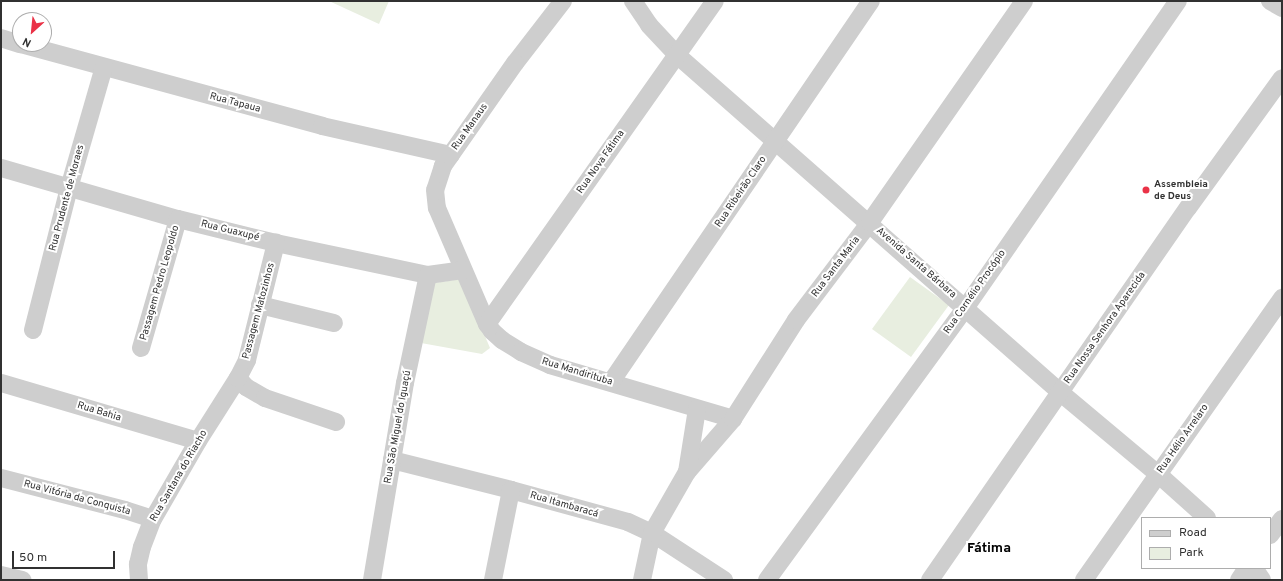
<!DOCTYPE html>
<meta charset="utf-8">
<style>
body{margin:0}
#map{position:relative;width:1283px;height:581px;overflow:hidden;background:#fff;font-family:Overpass,sans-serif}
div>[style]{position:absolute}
.green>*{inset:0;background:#e8eee0}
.minor>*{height:18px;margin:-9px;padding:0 9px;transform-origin:9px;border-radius:9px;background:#cecece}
.dots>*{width:11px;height:11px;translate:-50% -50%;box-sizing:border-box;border:2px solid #fff;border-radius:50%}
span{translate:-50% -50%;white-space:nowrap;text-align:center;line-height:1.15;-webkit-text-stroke:4px #fff;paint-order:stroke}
.street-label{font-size:10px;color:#313131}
.poi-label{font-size:10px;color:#313131;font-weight:700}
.left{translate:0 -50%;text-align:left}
.district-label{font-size:14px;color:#000;font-weight:700}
.frame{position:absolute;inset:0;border:2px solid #313131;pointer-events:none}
.legend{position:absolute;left:1141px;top:517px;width:130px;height:52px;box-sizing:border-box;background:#fff;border:1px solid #adadad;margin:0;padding:5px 7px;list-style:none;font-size:12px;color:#313131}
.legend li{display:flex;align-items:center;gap:8px;height:20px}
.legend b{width:20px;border:1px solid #adadad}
.north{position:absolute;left:12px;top:12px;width:40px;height:40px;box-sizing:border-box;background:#fff;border:1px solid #adadad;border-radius:50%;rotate:207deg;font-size:11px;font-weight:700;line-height:16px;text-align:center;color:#313131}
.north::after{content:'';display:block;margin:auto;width:14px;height:18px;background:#ea3247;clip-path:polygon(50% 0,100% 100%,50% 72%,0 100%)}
.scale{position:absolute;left:12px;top:551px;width:103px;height:18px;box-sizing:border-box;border:2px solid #313131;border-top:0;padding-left:5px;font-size:12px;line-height:14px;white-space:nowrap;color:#313131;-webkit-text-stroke:3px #fff;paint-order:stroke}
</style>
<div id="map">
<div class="green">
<div style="clip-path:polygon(329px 1px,389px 1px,379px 24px)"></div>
<div style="clip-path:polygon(910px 277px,949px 305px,911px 357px,872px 329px)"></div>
<div style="clip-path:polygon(461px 279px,490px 348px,482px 354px,421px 343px,434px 283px)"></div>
</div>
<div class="minor">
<div style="left:563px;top:1px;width:78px;rotate:127.7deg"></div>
<div style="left:515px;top:63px;width:126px;rotate:125deg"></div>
<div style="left:443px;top:166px;width:25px;rotate:108deg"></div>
<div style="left:435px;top:190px;width:18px;rotate:84deg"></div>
<div style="left:437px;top:208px;width:126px;rotate:66.7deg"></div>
<div style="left:487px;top:324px;width:9px;rotate:54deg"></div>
<div style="left:492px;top:331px;width:13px;rotate:42deg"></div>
<div style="left:502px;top:340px;width:22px;rotate:32deg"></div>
<div style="left:521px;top:352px;width:32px;rotate:24deg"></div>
<div style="left:550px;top:365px;width:191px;rotate:16.4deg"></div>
<div style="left:633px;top:1px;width:29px;rotate:56deg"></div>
<div style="left:649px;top:25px;width:41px;rotate:47deg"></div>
<div style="left:677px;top:55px;width:512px;rotate:41.35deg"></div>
<div style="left:1061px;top:393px;width:126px;rotate:39.9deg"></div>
<div style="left:1158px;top:474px;width:66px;rotate:41.9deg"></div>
<div style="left:1270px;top:1px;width:14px;rotate:30deg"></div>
<div style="left:1px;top:38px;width:20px;rotate:18deg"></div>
<div style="left:21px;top:44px;width:312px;rotate:15.2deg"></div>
<div style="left:322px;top:126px;width:132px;rotate:12.7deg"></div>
<div style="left:1px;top:168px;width:184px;rotate:16.1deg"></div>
<div style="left:178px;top:219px;width:101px;rotate:13.8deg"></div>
<div style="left:276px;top:243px;width:155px;rotate:11.9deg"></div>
<div style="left:428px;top:275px;width:35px;rotate:-8deg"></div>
<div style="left:260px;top:305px;width:76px;rotate:13.7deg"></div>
<div style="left:487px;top:324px;width:395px;rotate:-54.8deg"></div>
<div style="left:33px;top:330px;width:146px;rotate:-75.8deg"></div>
<div style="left:69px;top:188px;width:126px;rotate:-73.9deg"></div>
<div style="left:141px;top:348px;width:134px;rotate:-74deg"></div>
<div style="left:238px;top:378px;width:12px;rotate:48deg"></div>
<div style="left:246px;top:387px;width:22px;rotate:30deg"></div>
<div style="left:265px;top:398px;width:75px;rotate:18.7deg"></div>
<div style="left:611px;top:382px;width:461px;rotate:-55.7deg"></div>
<div style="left:1px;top:383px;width:205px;rotate:16.4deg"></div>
<div style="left:392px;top:460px;width:123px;rotate:14.1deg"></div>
<div style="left:511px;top:490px;width:121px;rotate:15.3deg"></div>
<div style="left:628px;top:522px;width:26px;rotate:25deg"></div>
<div style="left:652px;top:533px;width:86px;rotate:33.1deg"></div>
<div style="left:687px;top:472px;width:70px;rotate:-49deg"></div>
<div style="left:733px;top:419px;width:117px;rotate:-57.5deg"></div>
<div style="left:796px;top:320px;width:123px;rotate:-52.9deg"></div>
<div style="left:870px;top:222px;width:269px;rotate:-55.1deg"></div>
<div style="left:1px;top:478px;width:128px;rotate:14.5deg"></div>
<div style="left:125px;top:510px;width:29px;rotate:18deg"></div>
<div style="left:1270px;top:535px;width:20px;rotate:-53deg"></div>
<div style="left:1254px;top:568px;width:14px;rotate:56deg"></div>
<div style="left:1px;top:575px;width:22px;rotate:13deg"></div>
<div style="left:139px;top:580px;width:16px;rotate:-94deg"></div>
<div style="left:138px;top:564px;width:17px;rotate:-77deg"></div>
<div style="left:142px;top:547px;width:30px;rotate:-69deg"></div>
<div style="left:153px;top:519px;width:90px;rotate:-60deg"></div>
<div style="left:198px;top:441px;width:75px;rotate:-57.6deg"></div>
<div style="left:238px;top:378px;width:20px;rotate:-63deg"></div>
<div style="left:247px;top:360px;width:121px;rotate:-76.1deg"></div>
<div style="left:372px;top:580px;width:200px;rotate:-80.5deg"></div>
<div style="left:405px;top:383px;width:110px;rotate:-78deg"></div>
<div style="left:493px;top:580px;width:92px;rotate:-78.7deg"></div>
<div style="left:642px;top:580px;width:48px;rotate:-78deg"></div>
<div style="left:652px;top:533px;width:70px;rotate:-60.2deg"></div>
<div style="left:687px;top:472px;width:64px;rotate:-81deg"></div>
<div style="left:767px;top:580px;width:338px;rotate:-53.9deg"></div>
<div style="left:966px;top:307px;width:372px;rotate:-55.3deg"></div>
<div style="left:930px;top:580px;width:453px;rotate:-55.3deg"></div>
<div style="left:1188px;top:208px;width:160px;rotate:-54.1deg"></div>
<div style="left:1084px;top:580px;width:345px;rotate:-54.9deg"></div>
<div style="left:1239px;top:580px;width:14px;rotate:-56deg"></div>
</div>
<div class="dots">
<div style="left:1146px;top:190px;background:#ea3247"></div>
</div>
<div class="street-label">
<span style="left:235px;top:103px;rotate:15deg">Rua Tapaua</span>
<span style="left:470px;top:127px;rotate:-55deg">Rua Manaus</span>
<span style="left:601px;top:162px;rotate:-55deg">Rua Nova Fátima</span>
<span style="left:741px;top:192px;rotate:-56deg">Rua Ribeirão Claro</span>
<span style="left:67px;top:198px;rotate:-75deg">Rua Prudente de Moraes</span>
<span style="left:230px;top:231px;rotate:14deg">Rua Guaxupé</span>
<span style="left:916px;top:263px;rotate:41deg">Avenida Santa Bárbara</span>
<span style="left:836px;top:267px;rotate:-53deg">Rua Santa Maria</span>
<span style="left:160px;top:283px;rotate:-74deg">Passagem Pedro Leopoldo</span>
<span style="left:975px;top:292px;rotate:-55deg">Rua Cornélio Procópio</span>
<span style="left:259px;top:311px;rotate:-75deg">Passagem Matozinhos</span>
<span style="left:1105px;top:328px;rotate:-55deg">Rua Nossa Senhora Aparecida</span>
<span style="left:577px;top:372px;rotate:17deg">Rua Mandirituba</span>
<span style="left:99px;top:412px;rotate:17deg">Rua Bahia</span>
<span style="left:398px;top:427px;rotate:-80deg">Rua São Miguel do Iguaçú</span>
<span style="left:1183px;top:439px;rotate:-55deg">Rua Hélio Arrelaro</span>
<span style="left:179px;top:476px;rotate:-60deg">Rua Santana do Riacho</span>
<span style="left:77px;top:498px;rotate:15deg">Rua Vitória da Conquista</span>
<span style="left:564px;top:505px;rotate:16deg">Rua Itambaracá</span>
</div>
<div class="poi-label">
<span class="left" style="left:1154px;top:190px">Assembleia<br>de Deus</span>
</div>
<div class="district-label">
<span style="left:989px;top:549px">Fátima</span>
</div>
<div class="frame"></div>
<ul class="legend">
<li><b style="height:5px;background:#cecece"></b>Road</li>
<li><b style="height:11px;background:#e8eee0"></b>Park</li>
</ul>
<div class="north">N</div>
<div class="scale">50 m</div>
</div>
